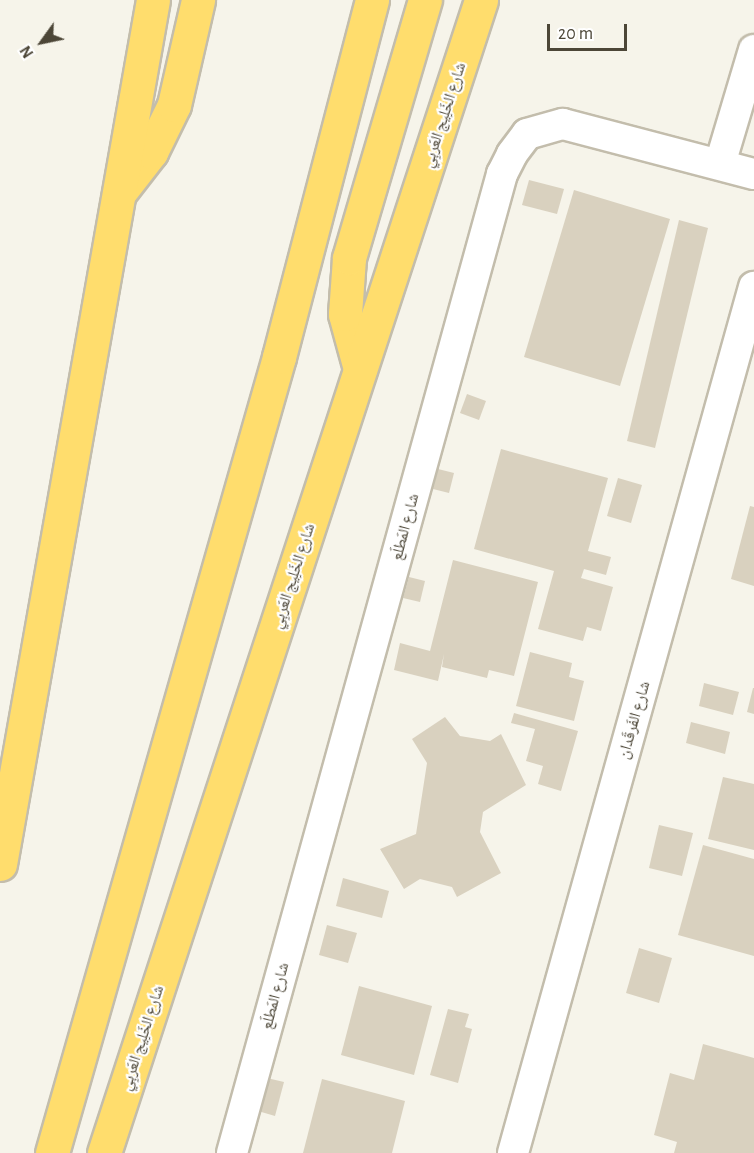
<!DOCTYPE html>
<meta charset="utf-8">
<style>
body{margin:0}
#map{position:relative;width:754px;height:1153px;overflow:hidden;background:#f6f4ea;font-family:"Alegreya Sans","Noto Naskh Arabic",sans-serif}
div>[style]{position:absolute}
.building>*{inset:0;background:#d9d1bf}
.roads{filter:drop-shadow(2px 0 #c3bdac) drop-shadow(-2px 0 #c3bdac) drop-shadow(0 2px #c3bdac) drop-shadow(0 -2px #c3bdac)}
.minor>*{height:30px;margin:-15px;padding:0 15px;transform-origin:15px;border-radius:15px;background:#fff}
.highway>*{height:33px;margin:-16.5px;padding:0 16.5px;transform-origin:16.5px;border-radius:16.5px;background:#ffdd6d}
span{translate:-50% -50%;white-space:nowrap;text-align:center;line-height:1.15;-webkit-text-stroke:4.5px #fff;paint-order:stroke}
.street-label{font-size:16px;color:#4c4637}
.north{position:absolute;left:12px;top:12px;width:60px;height:60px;-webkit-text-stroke:4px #fff;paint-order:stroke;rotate:237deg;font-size:16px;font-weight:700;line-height:24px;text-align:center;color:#4c4637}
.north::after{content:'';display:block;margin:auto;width:21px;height:27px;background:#4c4637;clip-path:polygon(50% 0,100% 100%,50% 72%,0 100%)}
.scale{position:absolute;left:547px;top:24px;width:80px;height:27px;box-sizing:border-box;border:3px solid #4c4637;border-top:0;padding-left:8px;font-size:18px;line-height:21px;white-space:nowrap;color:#4c4637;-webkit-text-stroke:4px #fff;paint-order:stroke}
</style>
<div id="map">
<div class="building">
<div style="clip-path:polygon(529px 180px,564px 189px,557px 214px,522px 205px)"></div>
<div style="clip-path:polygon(574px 190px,670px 219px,620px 386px,524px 357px)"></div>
<div style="clip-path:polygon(679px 220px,708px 228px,655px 448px,627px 441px)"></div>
<div style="clip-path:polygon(467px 394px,486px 401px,479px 420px,460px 413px)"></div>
<div style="clip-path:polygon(501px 449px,608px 478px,588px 551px,611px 557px,606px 575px,584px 569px,581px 578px,613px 587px,601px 631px,587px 627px,583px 641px,538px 629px,554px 571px,474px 549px)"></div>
<div style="clip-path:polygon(438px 469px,454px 473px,449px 493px,433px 489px)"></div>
<div style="clip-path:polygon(618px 478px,642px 485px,631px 523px,607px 516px)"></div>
<div style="clip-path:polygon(750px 506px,754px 507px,754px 586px,731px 579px)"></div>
<div style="clip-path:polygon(453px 560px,538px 582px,514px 676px,489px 670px,487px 678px,442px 667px,444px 654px,438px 681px,394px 670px,400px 643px,430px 651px)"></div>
<div style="clip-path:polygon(409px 577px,425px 581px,420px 602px,403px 598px)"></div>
<div style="clip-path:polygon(530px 652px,572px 663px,569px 677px,584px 681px,574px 721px,516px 706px)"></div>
<div style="clip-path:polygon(704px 683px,739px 692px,733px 715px,699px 706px)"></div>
<div style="clip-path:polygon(753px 688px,754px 688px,754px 714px,747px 712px)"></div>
<div style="clip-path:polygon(514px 713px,578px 731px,561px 791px,538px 784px,543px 766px,526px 761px,535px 729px,511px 723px)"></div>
<div style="clip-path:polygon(445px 717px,460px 736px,490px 741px,501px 734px,526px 785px,483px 812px,480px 832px,501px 873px,457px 897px,452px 887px,420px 879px,404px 889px,380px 849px,416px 834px,427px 763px,412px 739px)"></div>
<div style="clip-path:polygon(691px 722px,730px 732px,725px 754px,686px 743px)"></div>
<div style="clip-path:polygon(723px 777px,754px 784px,754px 850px,708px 839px)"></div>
<div style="clip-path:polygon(659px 825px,693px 833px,682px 876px,649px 868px)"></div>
<div style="clip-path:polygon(703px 845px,754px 859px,754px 956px,678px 935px)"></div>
<div style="clip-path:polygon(343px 878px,389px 891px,382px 918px,336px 906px)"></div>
<div style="clip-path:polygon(327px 925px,357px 933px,348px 963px,319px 955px)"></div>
<div style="clip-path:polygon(639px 948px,672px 958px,659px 1003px,626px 993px)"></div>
<div style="clip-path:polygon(359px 986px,432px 1006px,414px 1075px,341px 1055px)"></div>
<div style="clip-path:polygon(448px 1009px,469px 1014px,465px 1027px,472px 1029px,458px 1083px,430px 1075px)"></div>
<div style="clip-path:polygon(703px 1044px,754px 1058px,754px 1153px,674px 1153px,677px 1142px,654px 1135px,670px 1073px,694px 1080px)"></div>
<div style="clip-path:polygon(267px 1078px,284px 1082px,275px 1116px,258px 1111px)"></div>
<div style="clip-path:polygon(322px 1079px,405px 1101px,392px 1153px,303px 1153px)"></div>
</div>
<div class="roads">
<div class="minor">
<div style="left:720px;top:164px;width:119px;rotate:-73.4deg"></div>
<div style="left:232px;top:1153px;width:1016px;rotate:-74.58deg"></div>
<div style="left:502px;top:174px;width:22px;rotate:-63deg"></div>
<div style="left:512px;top:154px;width:25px;rotate:-53deg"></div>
<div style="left:527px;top:134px;width:37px;rotate:-16deg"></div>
<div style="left:563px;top:124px;width:197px;rotate:14.7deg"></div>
<div style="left:513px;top:1153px;width:899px;rotate:-74.45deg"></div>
</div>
<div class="highway">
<div style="left:120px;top:192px;width:51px;rotate:-52.2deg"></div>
<div style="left:151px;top:152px;width:52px;rotate:-63.9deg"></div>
<div style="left:174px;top:105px;width:108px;rotate:-77.1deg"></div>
<div style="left:360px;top:369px;width:57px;rotate:-105.3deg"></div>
<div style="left:345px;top:314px;width:56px;rotate:-85.9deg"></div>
<div style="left:349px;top:258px;width:269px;rotate:-73.6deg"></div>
<div style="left:0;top:864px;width:877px;rotate:-79.96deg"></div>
<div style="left:52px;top:1153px;width:828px;rotate:-74.08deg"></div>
<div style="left:279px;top:357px;width:369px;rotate:-75.4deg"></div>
<div style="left:104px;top:1153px;width:1213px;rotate:-71.89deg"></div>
</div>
</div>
<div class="street-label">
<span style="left:444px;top:115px;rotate:-72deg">شارع الخَلِيج العَربِي</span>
<span style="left:405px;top:527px;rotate:-75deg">شارع المَطلَع</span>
<span style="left:293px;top:576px;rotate:-72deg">شارع الخَلِيج العَربِي</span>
<span style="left:634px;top:720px;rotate:-74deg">شارع الفَرقَدان</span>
<span style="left:275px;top:996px;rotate:-75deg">شارع المَطلَع</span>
<span style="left:142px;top:1038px;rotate:-72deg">شارع الخَلِيج العَربِي</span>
</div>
<div class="north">N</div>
<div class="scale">20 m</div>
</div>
